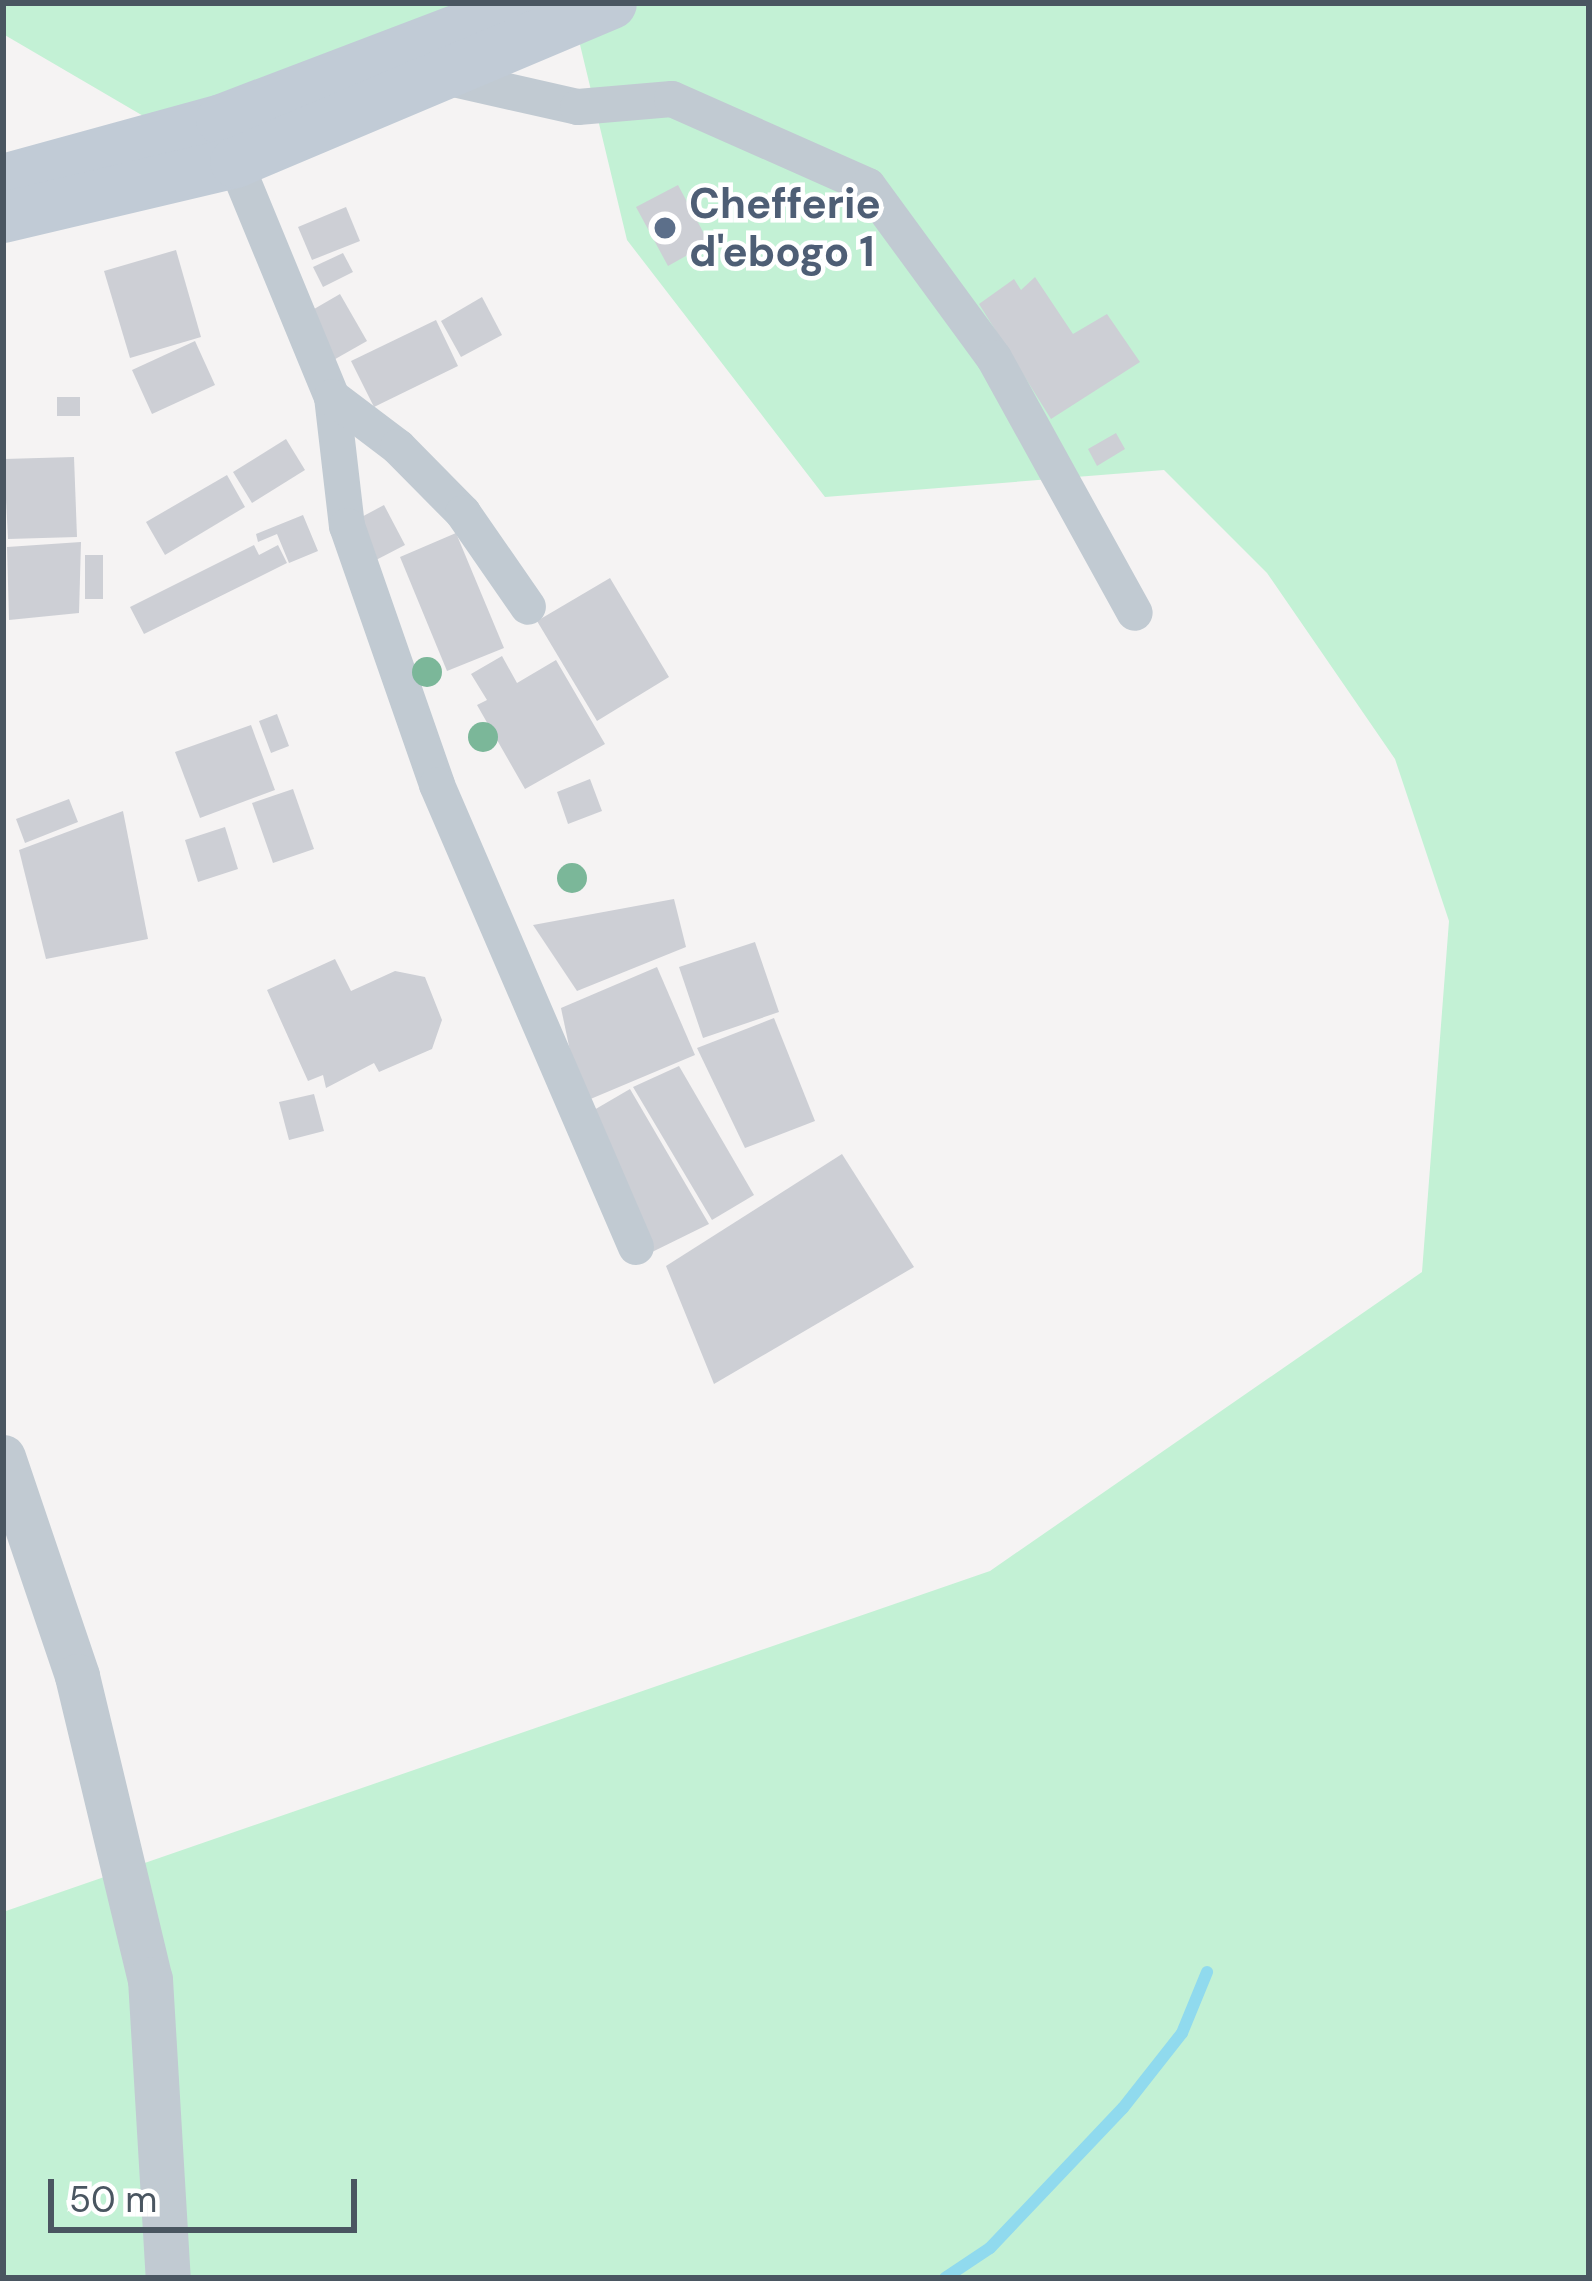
<!DOCTYPE html>
<style>
body{margin:0}
#map{position:relative;width:1592px;height:2281px;overflow:hidden;background:#f5f3f3;font-family:"DM Sans",sans-serif}
div>[style]{position:absolute}
.green>*{inset:0;background:#c3f1d5}
.stream>*{height:12px;margin:-6px;padding:0 6px;transform-origin:6px;border-radius:6px;background:#90daee}
.building>*{inset:0;background:#cdcfd5}
.minor>*{height:36px;margin:-18px;padding:0 18px;transform-origin:18px;border-radius:18px;background:#c1cad2}
.tertiary>*{height:45px;margin:-22.5px;padding:0 22.5px;transform-origin:22.5px;border-radius:22.5px;background:#c1cad2}
.secondary>*{height:51px;margin:-25.5px;padding:0 25.5px;transform-origin:25.5px;border-radius:25.5px;background:#c1cbd6}
.trees>*{width:30px;height:30px;margin:-15px;border-radius:50%;background:#7bb799}
.dots>*{width:33px;height:33px;translate:-50% -50%;box-sizing:border-box;border:6px solid #fff;border-radius:50%}
span{translate:-50% -50%;white-space:nowrap;text-align:center;line-height:1.15;-webkit-text-stroke:9px #fff;paint-order:stroke}
.service-label{font-size:42px;color:#4e5e75;font-weight:700}
.left{translate:0 -50%;text-align:left}
.frame{position:absolute;inset:0;border:6px solid #4a5661;pointer-events:none}
.scale{position:absolute;left:48px;top:2179px;width:309px;height:54px;box-sizing:border-box;border:6px solid #4a5661;border-top:0;padding-left:15px;font-size:36px;line-height:42px;white-space:nowrap;color:#4a5661;-webkit-text-stroke:9px #fff;paint-order:stroke}
</style>
<div id="map">
<div class="green">
<div style="clip-path:polygon(3px 3px,1589px 3px,1589px 2278px,3px 2278px,3px 1912px,990px 1571px,1422px 1272px,1449px 921px,1395px 759px,1267px 573px,1164px 470px,825px 497px,627px 240px,576px 28px,198px 148px,3px 34px)"></div>
</div>
<div class="stream">
<div style="left:945px;top:2278px;width:54px;rotate:-33.7deg"></div>
<div style="left:990px;top:2248px;width:193px;rotate:-46.5deg"></div>
<div style="left:1123px;top:2108px;width:95px;rotate:-51.8deg"></div>
<div style="left:1182px;top:2033px;width:66px;rotate:-67.7deg"></div>
</div>
<div class="building">
<div style="clip-path:polygon(678px 185px,709px 243px,668px 266px,636px 207px)"></div>
<div style="clip-path:polygon(346px 207px,360px 241px,312px 260px,298px 227px)"></div>
<div style="clip-path:polygon(176px 250px,201px 337px,130px 358px,104px 271px)"></div>
<div style="clip-path:polygon(343px 253px,353px 272px,323px 287px,313px 267px)"></div>
<div style="clip-path:polygon(1035px 277px,1073px 334px,1107px 314px,1140px 362px,1051px 419px,979px 304px,1014px 279px,1021px 290px)"></div>
<div style="clip-path:polygon(340px 294px,367px 341px,330px 362px,302px 316px)"></div>
<div style="clip-path:polygon(482px 297px,502px 335px,461px 357px,441px 321px)"></div>
<div style="clip-path:polygon(436px 320px,458px 366px,374px 407px,351px 361px)"></div>
<div style="clip-path:polygon(195px 341px,215px 385px,152px 414px,132px 370px)"></div>
<div style="clip-path:polygon(57px 397px,80px 397px,80px 416px,57px 416px)"></div>
<div style="clip-path:polygon(1116px 433px,1125px 449px,1097px 466px,1088px 449px)"></div>
<div style="clip-path:polygon(286px 439px,305px 470px,252px 503px,233px 472px)"></div>
<div style="clip-path:polygon(74px 457px,77px 537px,8px 539px,4px 459px)"></div>
<div style="clip-path:polygon(227px 475px,245px 507px,165px 555px,146px 522px)"></div>
<div style="clip-path:polygon(384px 505px,405px 545px,376px 560px,356px 520px)"></div>
<div style="clip-path:polygon(303px 515px,318px 551px,289px 563px,277px 534px,258px 542px,256px 534px)"></div>
<div style="clip-path:polygon(456px 533px,504px 648px,447px 671px,400px 557px)"></div>
<div style="clip-path:polygon(81px 542px,79px 613px,9px 620px,7px 547px)"></div>
<div style="clip-path:polygon(254px 545px,259px 555px,278px 545px,287px 563px,144px 634px,130px 607px)"></div>
<div style="clip-path:polygon(85px 555px,103px 555px,103px 599px,85px 599px)"></div>
<div style="clip-path:polygon(610px 578px,669px 677px,597px 721px,537px 621px)"></div>
<div style="clip-path:polygon(502px 656px,517px 683px,556px 660px,605px 744px,525px 789px,477px 705px,487px 700px,471px 674px)"></div>
<div style="clip-path:polygon(277px 714px,289px 746px,271px 753px,259px 721px)"></div>
<div style="clip-path:polygon(251px 725px,275px 790px,200px 818px,175px 752px)"></div>
<div style="clip-path:polygon(590px 779px,602px 811px,568px 824px,557px 792px)"></div>
<div style="clip-path:polygon(293px 789px,314px 849px,273px 863px,252px 803px)"></div>
<div style="clip-path:polygon(69px 799px,78px 822px,25px 843px,16px 819px)"></div>
<div style="clip-path:polygon(123px 811px,148px 939px,46px 959px,19px 850px)"></div>
<div style="clip-path:polygon(225px 827px,238px 869px,198px 882px,185px 840px)"></div>
<div style="clip-path:polygon(674px 899px,686px 947px,577px 991px,533px 925px)"></div>
<div style="clip-path:polygon(755px 942px,779px 1012px,703px 1038px,679px 967px)"></div>
<div style="clip-path:polygon(335px 959px,351px 991px,395px 971px,425px 977px,442px 1020px,432px 1049px,379px 1072px,374px 1063px,326px 1088px,323px 1075px,308px 1081px,267px 990px)"></div>
<div style="clip-path:polygon(657px 967px,695px 1055px,581px 1103px,561px 1008px)"></div>
<div style="clip-path:polygon(774px 1018px,815px 1121px,745px 1148px,697px 1048px)"></div>
<div style="clip-path:polygon(679px 1066px,754px 1195px,712px 1220px,633px 1087px)"></div>
<div style="clip-path:polygon(630px 1089px,709px 1224px,648px 1254px,594px 1110px)"></div>
<div style="clip-path:polygon(314px 1094px,324px 1131px,289px 1140px,279px 1102px)"></div>
<div style="clip-path:polygon(842px 1154px,914px 1267px,714px 1384px,666px 1266px)"></div>
</div>
<div class="minor">
<div style="left:449px;top:78px;width:132px;rotate:12.7deg"></div>
<div style="left:578px;top:107px;width:94px;rotate:-4.9deg"></div>
<div style="left:672px;top:99px;width:214px;rotate:23.9deg"></div>
<div style="left:868px;top:186px;width:213px;rotate:53.8deg"></div>
<div style="left:994px;top:358px;width:291px;rotate:61.1deg"></div>
<div style="left:235px;top:162px;width:254px;rotate:67.6deg"></div>
<div style="left:332px;top:397px;width:130px;rotate:83.4deg"></div>
<div style="left:347px;top:526px;width:274px;rotate:70.8deg"></div>
<div style="left:437px;top:785px;width:503px;rotate:66.7deg"></div>
<div style="left:332px;top:397px;width:83px;rotate:37.1deg"></div>
<div style="left:398px;top:447px;width:93px;rotate:45.4deg"></div>
<div style="left:463px;top:513px;width:114px;rotate:55.3deg"></div>
</div>
<div class="tertiary">
<div style="left:3px;top:1457px;width:231px;rotate:71.3deg"></div>
<div style="left:77px;top:1676px;width:312px;rotate:76.5deg"></div>
<div style="left:150px;top:1979px;width:300px;rotate:86.6deg"></div>
</div>
<div class="secondary">
<div style="left:3px;top:179px;width:226px;rotate:-15.4deg"></div>
<div style="left:221px;top:119px;width:327px;rotate:-20.8deg"></div>
<div style="left:3px;top:217px;width:238px;rotate:-13.3deg"></div>
<div style="left:235px;top:162px;width:408px;rotate:-22.9deg"></div>
</div>
<div class="trees">
<div style="left:427px;top:672px"></div>
<div style="left:483px;top:737px"></div>
<div style="left:572px;top:878px"></div>
</div>
<div class="dots">
<div style="left:665px;top:228px;background:#5c6f8a"></div>
</div>
<div class="service-label">
<span class="left" style="left:689px;top:228px">Chefferie<br>d'ebogo 1</span>
</div>
<div class="frame"></div>
<div class="scale">50 m</div>
</div>
